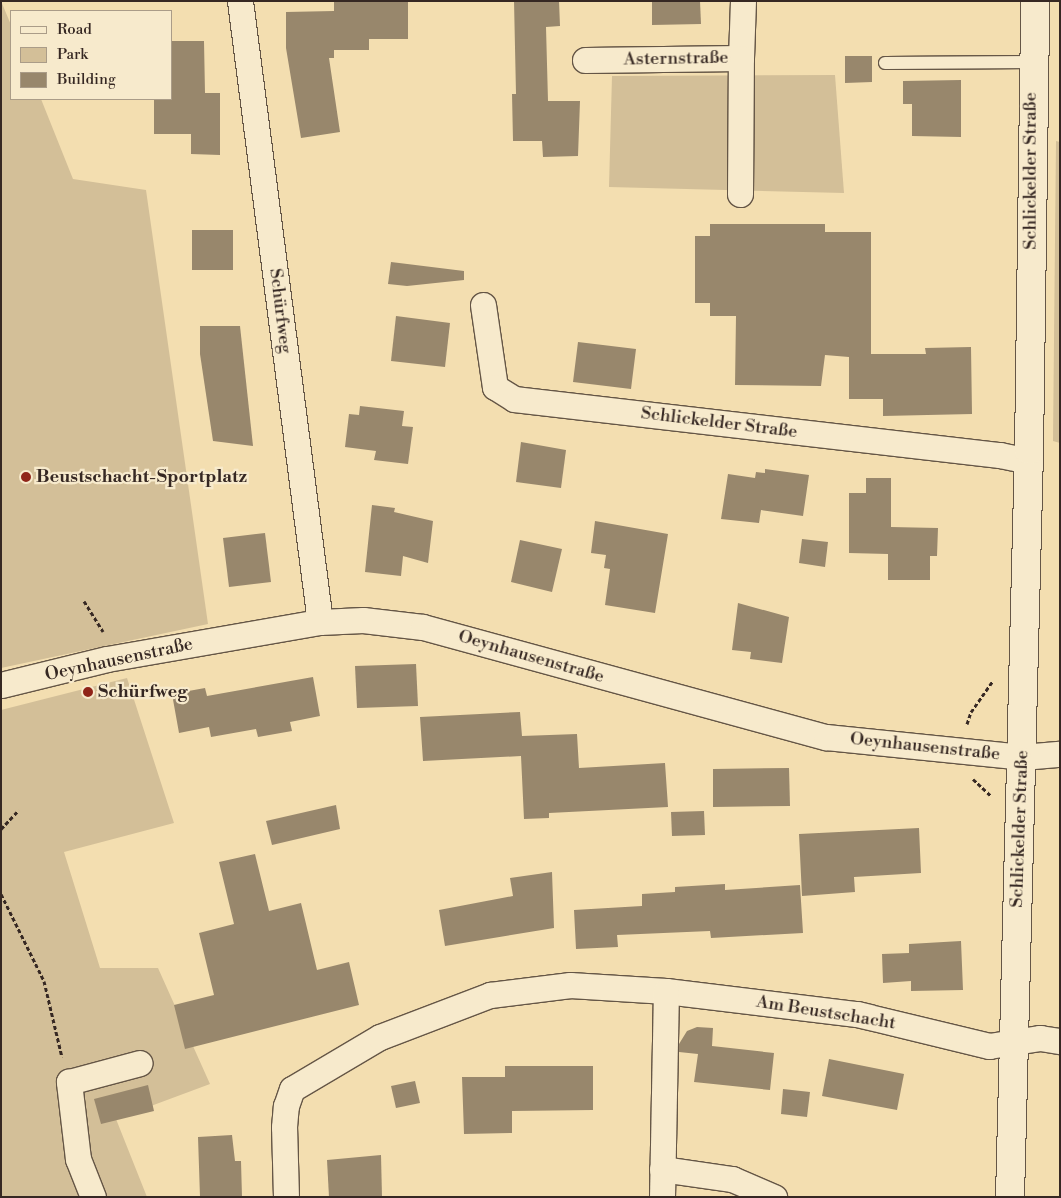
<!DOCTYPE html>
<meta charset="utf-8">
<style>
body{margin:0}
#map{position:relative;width:1061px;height:1198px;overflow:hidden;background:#f3deb0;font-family:"Libre Bodoni",serif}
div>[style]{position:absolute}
.green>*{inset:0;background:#d3bf98}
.building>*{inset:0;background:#98876c}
.path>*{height:3px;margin-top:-1.5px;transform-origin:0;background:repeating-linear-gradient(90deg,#362823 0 4px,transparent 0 6.5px)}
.roads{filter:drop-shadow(1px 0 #655646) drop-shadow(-1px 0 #655646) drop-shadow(0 1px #655646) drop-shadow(0 -1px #655646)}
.lane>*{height:12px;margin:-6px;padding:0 6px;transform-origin:6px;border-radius:6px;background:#f7eacc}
.street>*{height:25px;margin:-12.5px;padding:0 12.5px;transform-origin:12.5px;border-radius:12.5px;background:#f7eacc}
.secondary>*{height:28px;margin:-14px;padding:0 14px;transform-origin:14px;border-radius:14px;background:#f7eacc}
.dots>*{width:14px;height:14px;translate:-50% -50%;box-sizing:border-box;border:2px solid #f7eacc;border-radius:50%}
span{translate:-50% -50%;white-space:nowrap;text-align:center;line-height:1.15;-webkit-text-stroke:4.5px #f7eacc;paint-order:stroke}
.street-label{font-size:18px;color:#362823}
.poi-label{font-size:18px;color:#362823;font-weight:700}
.left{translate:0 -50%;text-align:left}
.frame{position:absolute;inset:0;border:2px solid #362823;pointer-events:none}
.legend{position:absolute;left:10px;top:10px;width:162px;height:90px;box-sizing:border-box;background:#f7eacc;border:1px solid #aa9c88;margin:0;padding:6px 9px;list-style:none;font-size:15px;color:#362823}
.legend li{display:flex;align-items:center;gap:10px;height:25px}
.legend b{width:25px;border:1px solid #aa9c88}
</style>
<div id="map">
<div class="green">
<div style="clip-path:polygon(1px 1px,11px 25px,11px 99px,41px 99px,73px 179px,146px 190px,208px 624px,1px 668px)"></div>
<div style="clip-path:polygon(835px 75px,844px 193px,609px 187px,612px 76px)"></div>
<div style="clip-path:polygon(1056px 141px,1060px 142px,1060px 443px,1053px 441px)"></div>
<div style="clip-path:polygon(127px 678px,174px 823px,64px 852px,100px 968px,158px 968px,210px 1084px,116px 1119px,147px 1197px,1px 1197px,1px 710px)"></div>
</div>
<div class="building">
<div style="clip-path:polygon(334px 1px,408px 1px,408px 39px,369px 39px,369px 50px,334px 50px,334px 58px,329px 58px,340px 132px,301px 138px,286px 48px,286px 12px,334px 11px)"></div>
<div style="clip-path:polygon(514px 1px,559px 1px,560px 26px,546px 27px,548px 101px,580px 101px,578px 156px,543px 157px,542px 141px,513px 141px,512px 94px,516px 94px)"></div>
<div style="clip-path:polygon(652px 1px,700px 1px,701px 24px,652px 25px)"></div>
<div style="clip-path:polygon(171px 41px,204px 41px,205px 93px,220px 93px,220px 155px,191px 154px,191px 134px,154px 134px,154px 99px,171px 99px)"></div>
<div style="clip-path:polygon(845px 56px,872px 56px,872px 82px,845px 83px)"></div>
<div style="clip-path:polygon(961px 80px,961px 137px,912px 136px,912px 104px,903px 104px,903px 81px)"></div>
<div style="clip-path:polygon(710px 224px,825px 224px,825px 232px,871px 232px,871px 354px,926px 354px,925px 348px,971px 347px,972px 414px,883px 416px,883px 399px,849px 399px,849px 357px,825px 355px,821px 386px,735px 385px,736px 316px,710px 316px,710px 303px,695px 303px,695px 236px,710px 236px)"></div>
<div style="clip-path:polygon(192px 230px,233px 230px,233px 270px,192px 270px)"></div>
<div style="clip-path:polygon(391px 262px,464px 271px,464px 280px,407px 286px,388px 284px)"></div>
<div style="clip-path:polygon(396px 316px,450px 323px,445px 367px,391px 361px)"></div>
<div style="clip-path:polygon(200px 326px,240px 326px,253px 446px,213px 441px,200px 354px)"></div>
<div style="clip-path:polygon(578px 342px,636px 349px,631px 389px,573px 382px)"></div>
<div style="clip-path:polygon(360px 406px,404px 411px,402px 426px,413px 427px,408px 464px,374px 460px,376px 451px,345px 447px,349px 414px,359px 415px)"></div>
<div style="clip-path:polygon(521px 442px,566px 450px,561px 488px,516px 482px)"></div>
<div style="clip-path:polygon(765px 469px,809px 475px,803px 516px,761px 510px,759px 523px,721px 519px,728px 474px,755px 478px,756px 472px,765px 473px)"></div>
<div style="clip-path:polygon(866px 478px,891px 478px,891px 527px,938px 528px,937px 556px,930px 556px,930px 580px,888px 580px,888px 554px,849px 553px,849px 493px,866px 493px)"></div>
<div style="clip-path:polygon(372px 505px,395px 508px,394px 512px,433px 521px,428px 563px,403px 556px,401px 576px,365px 572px)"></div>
<div style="clip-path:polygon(595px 521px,668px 534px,655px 613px,605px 605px,610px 569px,604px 568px,606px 555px,591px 553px)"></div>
<div style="clip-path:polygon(265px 533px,271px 582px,229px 587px,223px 538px)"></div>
<div style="clip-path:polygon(802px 539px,828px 542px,825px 567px,799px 563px)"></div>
<div style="clip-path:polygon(520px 540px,562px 549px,552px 592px,511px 582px)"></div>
<div style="clip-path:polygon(738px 603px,789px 617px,782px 663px,750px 659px,751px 652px,732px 650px)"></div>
<div style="clip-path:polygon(416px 664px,418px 706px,357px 708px,355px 666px)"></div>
<div style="clip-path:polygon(313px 677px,320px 716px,290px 722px,292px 731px,258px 737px,256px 729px,211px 737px,209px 727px,179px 733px,172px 694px,205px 688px,207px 696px)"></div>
<div style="clip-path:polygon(520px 712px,522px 736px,577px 734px,579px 768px,665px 763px,668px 807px,549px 813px,549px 818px,524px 819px,521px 756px,423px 761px,420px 717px)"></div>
<div style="clip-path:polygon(789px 768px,790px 806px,713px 807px,713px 769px)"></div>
<div style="clip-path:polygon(336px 805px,340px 829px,272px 845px,266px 821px)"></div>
<div style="clip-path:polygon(704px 811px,705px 835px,672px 836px,671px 812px)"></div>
<div style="clip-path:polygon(919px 828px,921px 873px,854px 877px,855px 892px,802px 896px,799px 834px)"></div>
<div style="clip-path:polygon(255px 854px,269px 911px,301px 903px,317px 970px,349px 962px,359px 1005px,185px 1049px,174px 1005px,214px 995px,199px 933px,234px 924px,219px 862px)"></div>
<div style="clip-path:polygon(552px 872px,554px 928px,445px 946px,439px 910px,513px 896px,510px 878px)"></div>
<div style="clip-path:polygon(725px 884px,725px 890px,800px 885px,803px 933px,711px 938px,710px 931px,617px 935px,618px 947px,576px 949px,574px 910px,642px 906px,642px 894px,675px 892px,675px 887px)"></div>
<div style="clip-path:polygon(961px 941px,963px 990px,911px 991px,911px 981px,883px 983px,882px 954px,909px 953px,909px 944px)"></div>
<div style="clip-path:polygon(697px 1027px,713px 1028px,712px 1046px,774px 1053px,770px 1090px,694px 1082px,698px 1054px,679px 1052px,679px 1044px,687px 1031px)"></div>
<div style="clip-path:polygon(829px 1059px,904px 1074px,897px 1110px,822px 1096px)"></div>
<div style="clip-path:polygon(505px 1066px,593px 1066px,593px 1110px,512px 1111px,512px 1133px,464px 1134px,462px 1077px,505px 1077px)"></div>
<div style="clip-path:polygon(415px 1081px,420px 1103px,396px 1108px,391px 1086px)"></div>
<div style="clip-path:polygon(148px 1085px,154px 1111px,101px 1124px,94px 1099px)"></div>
<div style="clip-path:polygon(783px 1089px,810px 1092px,807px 1117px,781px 1114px)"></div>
<div style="clip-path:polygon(232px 1135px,235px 1161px,241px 1161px,242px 1197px,200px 1197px,198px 1137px)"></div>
<div style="clip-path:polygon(381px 1155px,382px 1197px,329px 1197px,327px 1160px)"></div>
</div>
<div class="path">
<div style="left:84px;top:601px;width:36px;rotate:58deg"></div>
<div style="left:967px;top:724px;width:13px;rotate:-72deg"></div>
<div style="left:971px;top:712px;width:38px;rotate:-55deg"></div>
<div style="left:973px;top:779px;width:25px;rotate:43deg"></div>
<div style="left:1px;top:829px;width:26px;rotate:-47deg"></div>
<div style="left:1px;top:894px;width:97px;rotate:63.7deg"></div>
<div style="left:44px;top:981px;width:78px;rotate:76.7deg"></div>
</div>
<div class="roads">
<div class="lane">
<div style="left:885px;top:63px;width:147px;rotate:-0.4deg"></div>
</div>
<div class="street">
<div style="left:240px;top:1px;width:626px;rotate:82.66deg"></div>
<div style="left:585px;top:60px;width:156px;rotate:-0.7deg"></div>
<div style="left:741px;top:58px;width:57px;rotate:-88deg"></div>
<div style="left:740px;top:194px;width:136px;rotate:-89.6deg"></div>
<div style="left:483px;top:305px;width:83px;rotate:81.7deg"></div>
<div style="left:495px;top:387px;width:22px;rotate:32deg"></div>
<div style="left:514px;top:399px;width:489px;rotate:6.6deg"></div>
<div style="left:1000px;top:455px;width:29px;rotate:12deg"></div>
<div style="left:1px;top:685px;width:109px;rotate:-13.8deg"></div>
<div style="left:107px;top:659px;width:216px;rotate:-9.9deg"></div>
<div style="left:320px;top:622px;width:43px;rotate:-2.7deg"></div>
<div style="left:363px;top:620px;width:60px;rotate:6.7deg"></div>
<div style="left:423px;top:627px;width:418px;rotate:15.3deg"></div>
<div style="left:826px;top:737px;width:197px;rotate:5.8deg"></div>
<div style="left:1022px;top:757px;width:38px;rotate:-5deg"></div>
<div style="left:662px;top:1169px;width:71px;rotate:8.1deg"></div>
<div style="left:732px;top:1179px;width:46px;rotate:23.2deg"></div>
<div style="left:93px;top:1197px;width:41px;rotate:-111.5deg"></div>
<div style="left:78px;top:1159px;width:78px;rotate:-96.7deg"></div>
<div style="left:69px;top:1082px;width:73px;rotate:-15deg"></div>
<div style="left:286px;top:1197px;width:70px;rotate:-91.6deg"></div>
<div style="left:284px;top:1127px;width:21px;rotate:-85deg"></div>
<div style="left:286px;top:1106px;width:18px;rotate:-71deg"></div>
<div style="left:292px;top:1089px;width:102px;rotate:-30.6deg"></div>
<div style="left:380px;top:1037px;width:118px;rotate:-20.9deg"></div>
<div style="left:490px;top:995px;width:81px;rotate:-7.1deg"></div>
<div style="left:570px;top:985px;width:96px;rotate:3.6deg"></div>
<div style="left:666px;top:991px;width:192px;rotate:6.9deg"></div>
<div style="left:857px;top:1014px;width:136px;rotate:13.6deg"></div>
<div style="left:989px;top:1046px;width:52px;rotate:-8.9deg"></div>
<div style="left:1040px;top:1038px;width:20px;rotate:9deg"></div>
<div style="left:662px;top:1197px;width:206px;rotate:-88.9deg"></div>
</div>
<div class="secondary">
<div style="left:1010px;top:1197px;width:747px;rotate:-88.54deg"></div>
<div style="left:1029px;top:450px;width:449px;rotate:-89.2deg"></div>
</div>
</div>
<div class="dots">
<div style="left:26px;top:477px;background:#8f2418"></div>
<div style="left:88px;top:692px;background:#8f2418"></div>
</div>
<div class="street-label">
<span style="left:676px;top:59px;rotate:-1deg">Asternstraße</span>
<span style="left:1031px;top:171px;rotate:-90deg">Schlickelder Straße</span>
<span style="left:280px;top:311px;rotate:83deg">Schürfweg</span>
<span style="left:719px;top:423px;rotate:7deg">Schlickelder Straße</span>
<span style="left:531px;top:657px;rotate:16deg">Oeynhausenstraße</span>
<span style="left:119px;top:660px;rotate:-12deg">Oeynhausenstraße</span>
<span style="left:925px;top:747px;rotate:6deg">Oeynhausenstraße</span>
<span style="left:1020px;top:829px;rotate:-88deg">Schlickelder Straße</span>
<span style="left:826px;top:1013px;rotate:9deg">Am Beustschacht</span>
</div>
<div class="poi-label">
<span class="left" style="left:36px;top:477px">Beustschacht-Sportplatz</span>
<span class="left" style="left:98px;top:692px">Schürfweg</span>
</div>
<div class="frame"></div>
<ul class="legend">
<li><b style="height:6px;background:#f7eacc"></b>Road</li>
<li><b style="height:14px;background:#d3bf98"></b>Park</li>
<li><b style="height:14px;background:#98876c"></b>Building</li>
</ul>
</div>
